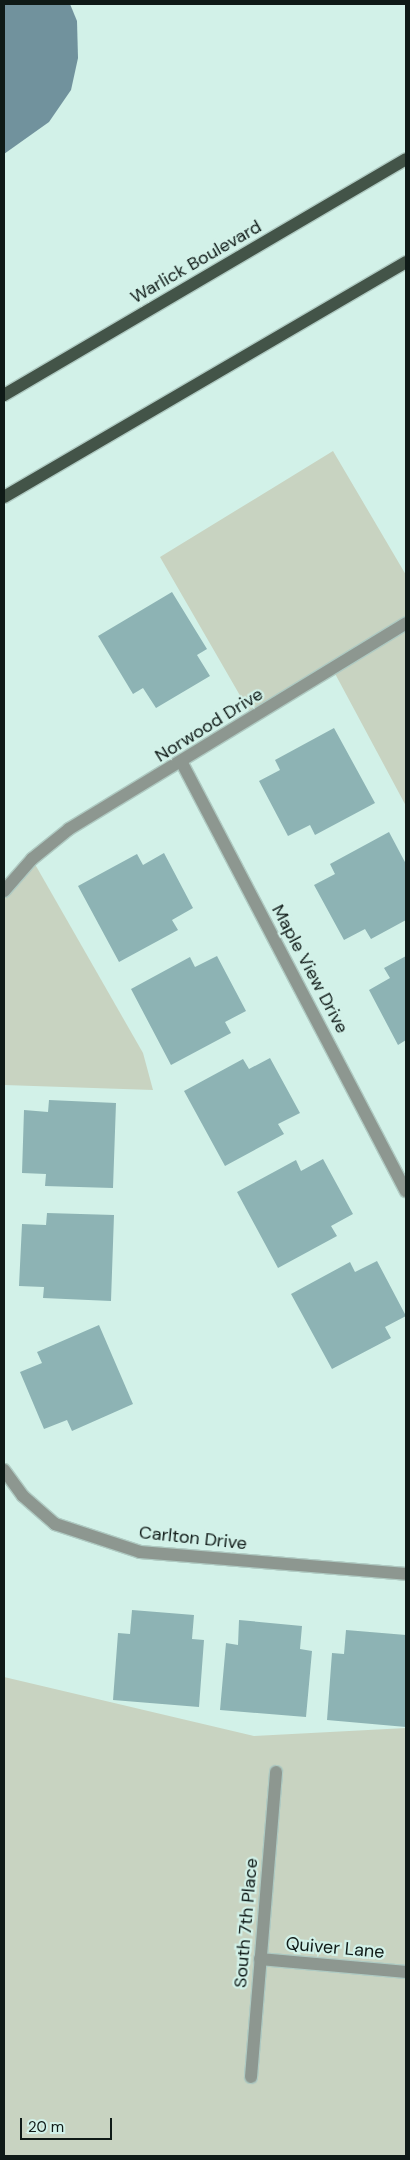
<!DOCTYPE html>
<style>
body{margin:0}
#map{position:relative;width:410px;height:2160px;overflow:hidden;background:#d2f1e8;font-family:"DM Sans",sans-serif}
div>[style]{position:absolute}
.green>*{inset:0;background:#c8d3c1}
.water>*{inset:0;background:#71929d}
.building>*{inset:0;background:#8db3b4}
.roads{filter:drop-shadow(1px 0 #afcac2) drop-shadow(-1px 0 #afcac2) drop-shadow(0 1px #afcac2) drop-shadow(0 -1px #afcac2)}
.minor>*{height:12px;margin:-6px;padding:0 6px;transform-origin:6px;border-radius:6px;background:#8d9790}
.major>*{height:12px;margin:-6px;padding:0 6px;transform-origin:6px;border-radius:6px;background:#435448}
span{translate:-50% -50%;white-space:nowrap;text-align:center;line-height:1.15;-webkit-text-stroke:4.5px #d2f1e8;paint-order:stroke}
.street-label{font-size:18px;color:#0f1a17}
.frame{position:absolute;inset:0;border:5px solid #0f1a17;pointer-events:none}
.scale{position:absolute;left:20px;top:2118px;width:92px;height:22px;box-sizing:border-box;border:2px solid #0f1a17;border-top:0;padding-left:6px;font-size:15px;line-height:18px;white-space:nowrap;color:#0f1a17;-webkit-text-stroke:4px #d2f1e8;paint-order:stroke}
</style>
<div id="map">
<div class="green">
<div style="clip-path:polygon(333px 451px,406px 575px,406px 806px,332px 668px,253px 718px,160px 557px)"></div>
<div style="clip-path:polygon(32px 859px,143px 1053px,153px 1090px,4px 1085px,4px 891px)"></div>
<div style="clip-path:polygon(4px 1677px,254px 1736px,406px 1728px,406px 2156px,4px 2156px)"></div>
</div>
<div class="water">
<div style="clip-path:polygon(4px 4px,70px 4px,77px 21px,78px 58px,71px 90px,49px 122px,4px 154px)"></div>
</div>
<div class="building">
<div style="clip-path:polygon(172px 592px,207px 649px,197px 655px,210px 676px,156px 708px,143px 688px,133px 694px,98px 636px)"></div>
<div style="clip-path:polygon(334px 728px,375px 803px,315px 835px,310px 825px,288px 836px,259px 781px,280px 770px,275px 760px)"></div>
<div style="clip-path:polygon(389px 832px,406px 864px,406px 920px,371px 939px,365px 929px,344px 940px,314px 885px,335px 874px,330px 864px)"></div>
<div style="clip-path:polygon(164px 853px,193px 908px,172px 920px,178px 930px,119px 962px,78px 886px,137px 854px,143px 865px)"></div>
<div style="clip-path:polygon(217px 956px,246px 1011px,225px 1022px,231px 1033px,171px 1065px,131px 989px,190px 957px,195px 967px)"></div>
<div style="clip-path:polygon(406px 956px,406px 1040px,398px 1045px,369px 990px,390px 978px,384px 968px)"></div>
<div style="clip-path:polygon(270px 1058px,300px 1113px,278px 1124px,284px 1134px,225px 1166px,184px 1091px,243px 1059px,249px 1069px)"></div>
<div style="clip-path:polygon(49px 1100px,116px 1103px,113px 1188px,45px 1186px,46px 1174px,22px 1173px,24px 1110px,48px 1112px)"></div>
<div style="clip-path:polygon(323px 1159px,353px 1214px,331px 1226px,337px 1236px,278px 1268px,237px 1192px,296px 1160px,301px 1171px)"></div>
<div style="clip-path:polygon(47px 1213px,114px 1215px,111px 1301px,43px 1298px,44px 1287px,19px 1286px,22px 1224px,46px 1225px)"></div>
<div style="clip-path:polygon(377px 1261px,406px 1316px,385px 1327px,391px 1338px,332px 1369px,291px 1294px,350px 1262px,355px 1272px)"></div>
<div style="clip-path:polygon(99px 1325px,133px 1404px,72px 1431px,67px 1420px,44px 1429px,20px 1372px,42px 1363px,37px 1352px)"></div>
<div style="clip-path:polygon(132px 1610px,194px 1615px,192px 1639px,204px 1640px,199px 1707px,113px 1700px,118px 1633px,130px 1634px)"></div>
<div style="clip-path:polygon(239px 1620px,302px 1626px,300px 1649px,312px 1651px,306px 1717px,220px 1710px,226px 1643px,238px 1645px)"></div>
<div style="clip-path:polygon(346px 1630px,406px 1635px,406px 1727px,327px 1720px,332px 1653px,344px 1654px)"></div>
</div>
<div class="roads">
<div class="minor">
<div style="left:182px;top:763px;width:483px;rotate:62.4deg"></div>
<div style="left:4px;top:891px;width:43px;rotate:-48.8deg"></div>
<div style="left:32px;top:859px;width:48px;rotate:-39deg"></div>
<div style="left:69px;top:829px;width:395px;rotate:-31.4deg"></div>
<div style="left:4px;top:1470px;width:32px;rotate:54deg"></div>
<div style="left:23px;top:1496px;width:43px;rotate:41.2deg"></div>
<div style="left:55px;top:1524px;width:89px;rotate:18.2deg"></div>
<div style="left:140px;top:1552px;width:267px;rotate:4.7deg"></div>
<div style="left:260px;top:1959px;width:147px;rotate:5.1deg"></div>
<div style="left:251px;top:2077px;width:306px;rotate:-85.3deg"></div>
</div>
<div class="major">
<div style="left:4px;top:395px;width:466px;rotate:-30.4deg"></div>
<div style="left:4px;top:497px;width:466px;rotate:-30.3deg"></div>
</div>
</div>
<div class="street-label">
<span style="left:196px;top:262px;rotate:-30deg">Warlick Boulevard</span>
<span style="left:209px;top:725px;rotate:-32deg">Norwood Drive</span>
<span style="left:310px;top:969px;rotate:62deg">Maple View Drive</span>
<span style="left:193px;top:1538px;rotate:6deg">Carlton Drive</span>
<span style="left:246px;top:1923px;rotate:-85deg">South 7th Place</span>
<span style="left:335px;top:1948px;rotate:5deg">Quiver Lane</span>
</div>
<div class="frame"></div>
<div class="scale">20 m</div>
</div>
